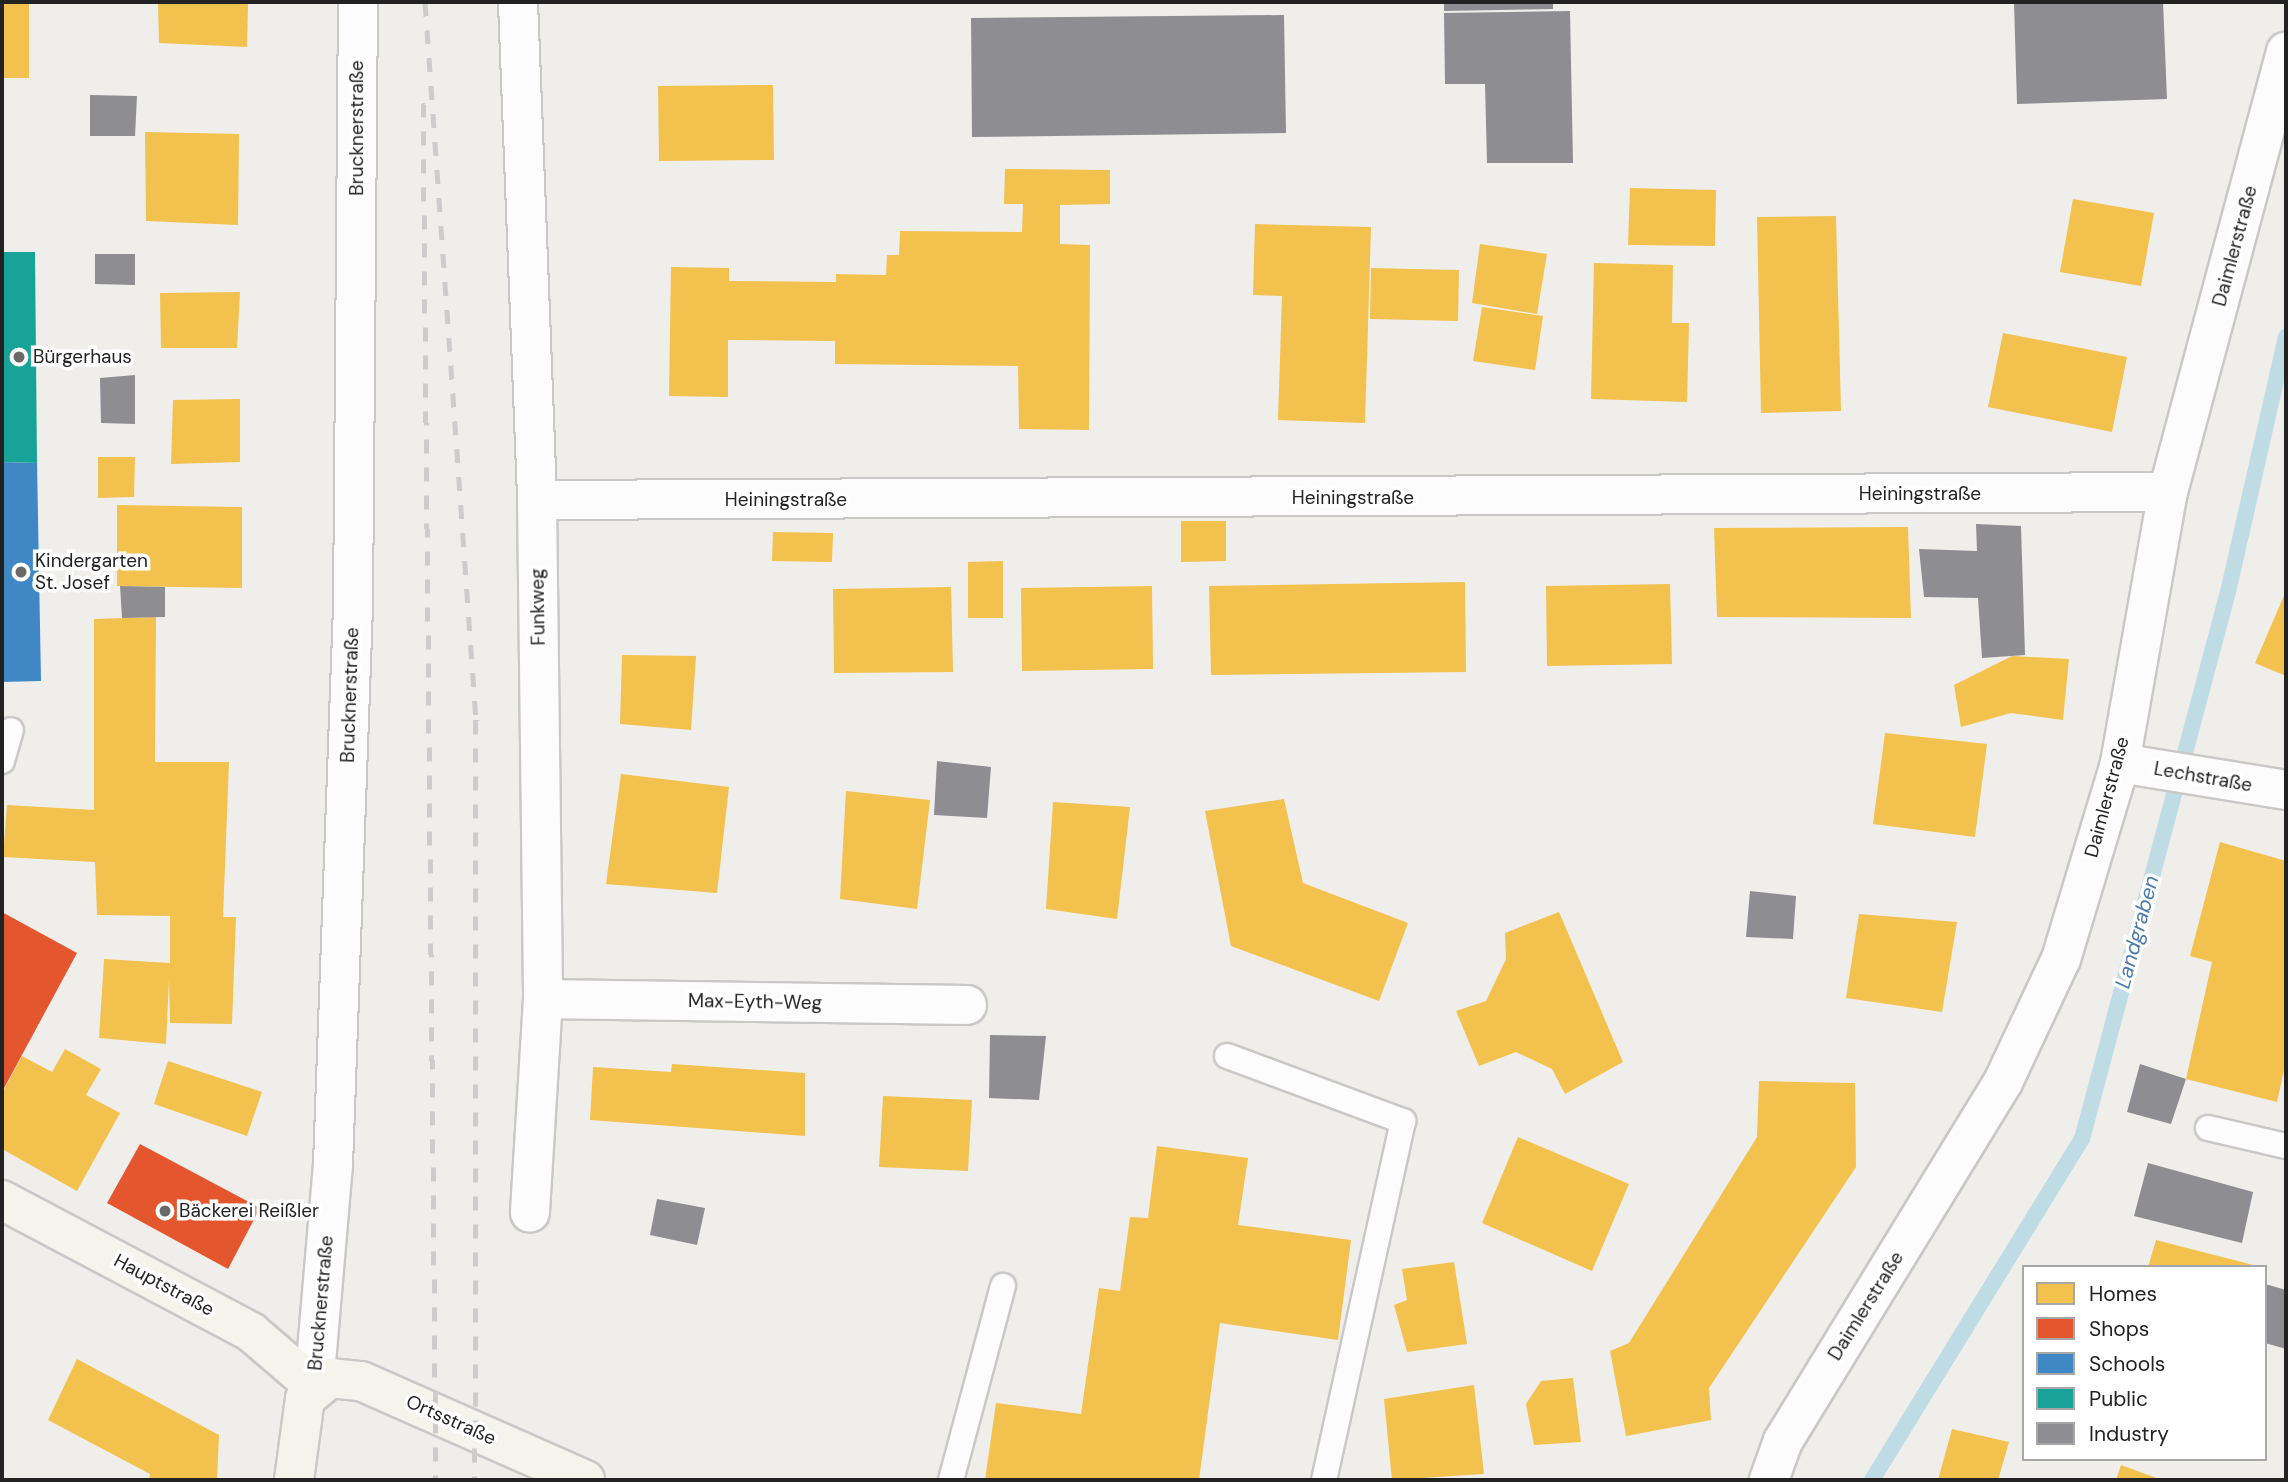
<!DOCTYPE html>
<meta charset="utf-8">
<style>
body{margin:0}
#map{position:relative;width:2288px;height:1482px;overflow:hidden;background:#f0eeeb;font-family:"DM Sans",sans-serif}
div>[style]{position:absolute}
.homes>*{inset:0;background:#f2c14e}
.shops>*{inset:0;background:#e4572e}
.schools>*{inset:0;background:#3f88c5}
.public>*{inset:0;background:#17a398}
.industry>*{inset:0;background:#8d8d92}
.stream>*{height:16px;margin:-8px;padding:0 8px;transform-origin:8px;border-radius:8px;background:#bfdbe3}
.roads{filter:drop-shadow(2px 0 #c9c8c7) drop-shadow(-2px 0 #c9c8c7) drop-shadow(0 2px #c9c8c7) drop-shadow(0 -2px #c9c8c7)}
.lane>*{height:24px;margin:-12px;padding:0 12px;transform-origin:12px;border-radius:12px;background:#fdfcfc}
.street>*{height:38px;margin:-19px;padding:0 19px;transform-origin:19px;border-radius:19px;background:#fdfcfc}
.secondary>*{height:38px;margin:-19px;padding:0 19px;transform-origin:19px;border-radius:19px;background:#f4f4ed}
.rail>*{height:5px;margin-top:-2.5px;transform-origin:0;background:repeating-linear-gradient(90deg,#ccc 0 14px,transparent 0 28px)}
.dots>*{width:19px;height:19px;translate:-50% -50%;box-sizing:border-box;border:4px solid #fff;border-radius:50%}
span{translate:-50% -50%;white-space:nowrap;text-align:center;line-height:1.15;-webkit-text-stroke:7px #fff;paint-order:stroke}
.street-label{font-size:19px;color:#222}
.poi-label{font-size:19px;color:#222}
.left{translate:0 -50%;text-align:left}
.water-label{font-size:21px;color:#4a7aab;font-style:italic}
.frame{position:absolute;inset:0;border:4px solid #222;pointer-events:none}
.legend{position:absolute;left:2022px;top:1265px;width:245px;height:196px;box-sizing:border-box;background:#fff;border:2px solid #a7a7a7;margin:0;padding:9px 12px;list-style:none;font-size:21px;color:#222}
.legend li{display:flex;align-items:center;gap:14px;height:35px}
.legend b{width:35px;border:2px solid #a7a7a7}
</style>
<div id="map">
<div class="homes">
<div style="clip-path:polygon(2px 2px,29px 2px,29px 78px,2px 78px)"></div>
<div style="clip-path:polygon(158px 2px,248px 2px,247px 47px,159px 43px)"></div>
<div style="clip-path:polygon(773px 85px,774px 160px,659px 161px,658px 86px)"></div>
<div style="clip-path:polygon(145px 132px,239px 134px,238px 225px,146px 221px)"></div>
<div style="clip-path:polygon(1005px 169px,1110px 170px,1110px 204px,1060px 205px,1060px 244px,1090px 245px,1089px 430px,1019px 429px,1018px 366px,835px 364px,835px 341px,728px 340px,728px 397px,669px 396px,671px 267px,729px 268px,729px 281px,836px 282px,836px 274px,886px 275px,887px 255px,899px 255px,900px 231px,1022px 232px,1023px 204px,1004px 204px)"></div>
<div style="clip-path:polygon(1630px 188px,1716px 190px,1715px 246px,1628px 245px)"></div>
<div style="clip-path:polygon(2073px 199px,2154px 213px,2141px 286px,2060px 272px)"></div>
<div style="clip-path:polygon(1836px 216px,1841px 411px,1761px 413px,1757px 217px)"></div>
<div style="clip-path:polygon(1255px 224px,1371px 227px,1365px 423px,1278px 420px,1282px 296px,1253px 295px)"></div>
<div style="clip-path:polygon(1480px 244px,1547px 254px,1537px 314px,1472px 303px)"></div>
<div style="clip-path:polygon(1594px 263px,1673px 265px,1672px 323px,1689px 323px,1687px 402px,1591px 399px)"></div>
<div style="clip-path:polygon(1371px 268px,1459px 270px,1458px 321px,1370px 319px)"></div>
<div style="clip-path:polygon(240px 292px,237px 348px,161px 348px,160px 293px)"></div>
<div style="clip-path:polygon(1482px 307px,1543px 316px,1535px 370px,1473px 361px)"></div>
<div style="clip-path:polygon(2003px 333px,2127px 357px,2112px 432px,1988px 407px)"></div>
<div style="clip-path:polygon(240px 399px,240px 462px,171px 464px,173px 400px)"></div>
<div style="clip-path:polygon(98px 457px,135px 457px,134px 497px,98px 498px)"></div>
<div style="clip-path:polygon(117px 505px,242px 507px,242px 588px,117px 586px)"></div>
<div style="clip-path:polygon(1181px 521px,1226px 521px,1226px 561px,1181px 562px)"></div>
<div style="clip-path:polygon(1908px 527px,1911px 618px,1717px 617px,1714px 528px)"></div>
<div style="clip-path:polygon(773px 532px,833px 533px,832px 562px,772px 561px)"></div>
<div style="clip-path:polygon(1003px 561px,1003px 618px,968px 618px,968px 562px)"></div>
<div style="clip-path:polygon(1465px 582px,1466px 672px,1211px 675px,1209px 586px)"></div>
<div style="clip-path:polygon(1670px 584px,1672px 664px,1547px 666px,1546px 586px)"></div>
<div style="clip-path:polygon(1152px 586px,1153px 669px,1022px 671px,1021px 588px)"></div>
<div style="clip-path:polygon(951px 587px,953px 672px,834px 673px,833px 589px)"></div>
<div style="clip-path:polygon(2286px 591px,2286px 676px,2255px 663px)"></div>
<div style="clip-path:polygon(156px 617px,155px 762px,229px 762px,223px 917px,236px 917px,232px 1024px,170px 1023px,169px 980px,166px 1044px,99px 1038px,104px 959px,170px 963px,170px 916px,97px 915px,95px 862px,3px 857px,7px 805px,94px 810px,94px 619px)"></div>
<div style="clip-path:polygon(622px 655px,696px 656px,691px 730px,620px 724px)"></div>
<div style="clip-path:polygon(2012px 656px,2069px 659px,2063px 720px,2011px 713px,1961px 727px,1954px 685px)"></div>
<div style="clip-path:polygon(1885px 733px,1987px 744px,1975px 837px,1873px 824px)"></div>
<div style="clip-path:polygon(621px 774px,729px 787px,717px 893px,606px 884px)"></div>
<div style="clip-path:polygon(846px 791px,930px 800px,917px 909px,840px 899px)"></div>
<div style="clip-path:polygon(1284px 799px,1303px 883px,1408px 923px,1379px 1001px,1231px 946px,1205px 811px)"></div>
<div style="clip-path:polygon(1053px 802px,1130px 807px,1117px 919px,1046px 909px)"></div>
<div style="clip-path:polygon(2220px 842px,2286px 861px,2286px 1061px,2277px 1102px,2186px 1079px,2212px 962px,2190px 956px)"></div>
<div style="clip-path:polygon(1559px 912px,1623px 1062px,1565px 1094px,1552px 1069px,1516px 1052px,1479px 1066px,1456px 1011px,1486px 1001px,1506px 959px,1505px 933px)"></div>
<div style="clip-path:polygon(1859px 914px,1957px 922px,1942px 1012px,1846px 998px)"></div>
<div style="clip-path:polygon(65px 1049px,101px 1069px,86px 1095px,120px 1113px,77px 1191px,2px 1149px,2px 1093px,22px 1056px,52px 1072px)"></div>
<div style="clip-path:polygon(168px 1061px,262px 1092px,247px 1136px,154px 1104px)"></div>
<div style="clip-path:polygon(672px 1064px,805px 1073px,805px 1136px,590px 1120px,593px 1067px,671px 1072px)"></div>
<div style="clip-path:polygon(1759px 1081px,1855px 1083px,1856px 1167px,1709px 1388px,1711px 1420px,1626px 1436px,1610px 1351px,1629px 1343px,1757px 1137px)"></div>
<div style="clip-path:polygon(883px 1096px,972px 1100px,968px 1171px,879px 1167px)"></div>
<div style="clip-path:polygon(1518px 1137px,1629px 1184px,1592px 1271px,1482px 1223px)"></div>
<div style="clip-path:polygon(1157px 1146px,1248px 1158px,1238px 1225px,1351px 1240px,1338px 1340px,1220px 1323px,1199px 1480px,985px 1480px,996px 1403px,1081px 1414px,1099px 1288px,1120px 1291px,1130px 1217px,1148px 1218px)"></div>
<div style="clip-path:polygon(2156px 1240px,2257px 1266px,2257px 1267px,2148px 1267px)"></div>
<div style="clip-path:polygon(1454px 1262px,1467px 1344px,1407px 1352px,1394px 1305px,1407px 1300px,1402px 1269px)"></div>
<div style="clip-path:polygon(77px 1359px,219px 1435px,217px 1480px,149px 1480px,150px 1474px,48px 1420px)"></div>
<div style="clip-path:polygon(1573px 1378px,1581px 1442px,1534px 1445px,1526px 1404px,1541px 1381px)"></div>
<div style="clip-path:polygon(1474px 1385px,1484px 1474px,1392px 1480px,1384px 1399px)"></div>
<div style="clip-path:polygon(1952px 1429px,2009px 1442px,1998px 1480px,1938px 1480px)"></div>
<div style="clip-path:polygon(2121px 1465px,2162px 1480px,2116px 1480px)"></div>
</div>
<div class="shops">
<div style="clip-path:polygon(2px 912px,77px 953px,2px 1092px)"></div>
<div style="clip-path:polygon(140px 1144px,260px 1208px,228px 1269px,107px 1203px)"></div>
</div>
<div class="schools">
<div style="clip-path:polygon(2px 462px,37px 463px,41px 681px,2px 682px)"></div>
</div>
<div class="public">
<div style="clip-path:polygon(2px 252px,35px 252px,37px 463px,2px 462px)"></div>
</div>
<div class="industry">
<div style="clip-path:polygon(1444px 2px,1553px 2px,1553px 9px,1444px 11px)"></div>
<div style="clip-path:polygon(2014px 2px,2163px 2px,2167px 99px,2017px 104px)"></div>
<div style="clip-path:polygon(1570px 11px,1573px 163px,1487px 163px,1485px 84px,1445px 84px,1444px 13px)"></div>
<div style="clip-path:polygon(1284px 15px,1286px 133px,972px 137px,971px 18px)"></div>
<div style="clip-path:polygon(90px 95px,137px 96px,135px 136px,90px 136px)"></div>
<div style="clip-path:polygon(95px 254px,135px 254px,135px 285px,95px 284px)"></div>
<div style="clip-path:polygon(135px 375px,135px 424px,101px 423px,100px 378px)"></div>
<div style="clip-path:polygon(1976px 524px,2021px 526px,2025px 655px,1982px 658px,1978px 598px,1924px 597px,1919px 549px,1977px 551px)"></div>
<div style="clip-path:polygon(120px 586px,165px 587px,165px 617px,122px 618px)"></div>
<div style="clip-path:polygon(937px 761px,991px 767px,987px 818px,934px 815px)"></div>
<div style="clip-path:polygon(1750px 891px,1796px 896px,1793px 939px,1746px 937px)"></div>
<div style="clip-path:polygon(990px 1035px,1046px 1036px,1039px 1100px,989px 1098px)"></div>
<div style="clip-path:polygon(2140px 1064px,2186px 1079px,2171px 1124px,2127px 1112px)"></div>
<div style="clip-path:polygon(2148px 1163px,2253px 1192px,2242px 1243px,2134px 1216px)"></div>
<div style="clip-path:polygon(657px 1199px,705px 1208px,697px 1245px,650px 1235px)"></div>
<div style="clip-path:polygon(2265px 1284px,2286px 1290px,2286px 1349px,2265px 1343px)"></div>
</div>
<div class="stream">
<div style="left:1872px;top:1480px;width:400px;rotate:-58.4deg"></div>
<div style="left:2082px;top:1139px;width:566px;rotate:-75.06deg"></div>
<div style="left:2228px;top:592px;width:262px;rotate:-77.2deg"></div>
</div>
<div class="roads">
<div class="lane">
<div style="left:2px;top:761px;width:32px;rotate:-74deg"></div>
<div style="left:1227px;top:1056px;width:188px;rotate:20.3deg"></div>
<div style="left:1403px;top:1121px;width:368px;rotate:102.4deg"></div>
<div style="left:2208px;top:1128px;width:80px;rotate:13deg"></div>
<div style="left:951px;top:1480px;width:201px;rotate:-75deg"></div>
</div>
<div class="street">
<div style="left:518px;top:2px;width:498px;rotate:87.8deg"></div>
<div style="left:537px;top:500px;width:499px;rotate:89.3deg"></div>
<div style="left:543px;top:999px;width:214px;rotate:93.5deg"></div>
<div style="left:537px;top:500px;width:1631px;rotate:-0.28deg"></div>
<div style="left:2120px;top:763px;width:168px;rotate:9.2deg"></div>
<div style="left:543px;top:999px;width:424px;rotate:0.8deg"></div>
<div style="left:314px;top:1386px;width:222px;rotate:-85.1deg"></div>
<div style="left:333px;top:1165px;width:558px;rotate:-87.95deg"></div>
<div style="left:353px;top:607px;width:605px;rotate:-89.53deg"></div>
<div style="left:1769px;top:1480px;width:41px;rotate:-70.3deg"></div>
<div style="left:1783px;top:1441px;width:421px;rotate:-58.5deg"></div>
<div style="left:2003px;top:1082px;width:136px;rotate:-64.8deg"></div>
<div style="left:2061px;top:959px;width:205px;rotate:-73.2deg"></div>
<div style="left:2120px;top:763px;width:275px;rotate:-80deg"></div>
<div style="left:2168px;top:492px;width:456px;rotate:-75deg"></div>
</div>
<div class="secondary">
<div style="left:2px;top:1200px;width:282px;rotate:27.9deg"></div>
<div style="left:251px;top:1332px;width:83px;rotate:40.6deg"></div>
<div style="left:294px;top:1480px;width:82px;rotate:-82.3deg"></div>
<div style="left:305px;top:1399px;width:33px;rotate:-40deg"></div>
<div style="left:330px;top:1378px;width:31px;rotate:6deg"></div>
<div style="left:361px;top:1381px;width:245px;rotate:23.8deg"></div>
</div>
</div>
<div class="rail">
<div style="left:425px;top:2px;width:720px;rotate:85.94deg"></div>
<div style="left:476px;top:720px;width:760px;rotate:90.08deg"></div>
<div style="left:423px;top:103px;width:1377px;rotate:89.46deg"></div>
</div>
<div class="dots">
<div style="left:19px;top:357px;background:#6a6968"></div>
<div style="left:21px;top:572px;background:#6a6968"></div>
<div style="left:165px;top:1211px;background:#6a6968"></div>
</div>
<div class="street-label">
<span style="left:357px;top:128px;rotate:-90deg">Brucknerstraße</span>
<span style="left:2235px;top:246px;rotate:-75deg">Daimlerstraße</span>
<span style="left:1920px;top:494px">Heiningstraße</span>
<span style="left:1353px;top:498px">Heiningstraße</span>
<span style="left:786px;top:500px">Heiningstraße</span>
<span style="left:538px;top:607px;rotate:-91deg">Funkweg</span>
<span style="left:350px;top:695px;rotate:-88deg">Brucknerstraße</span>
<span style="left:2203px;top:777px;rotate:10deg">Lechstraße</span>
<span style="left:2107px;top:797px;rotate:-75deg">Daimlerstraße</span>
<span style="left:755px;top:1002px;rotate:1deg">Max-Eyth-Weg</span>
<span style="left:164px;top:1285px;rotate:28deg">Hauptstraße</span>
<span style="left:321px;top:1303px;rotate:-85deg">Brucknerstraße</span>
<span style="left:1866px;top:1306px;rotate:-58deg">Daimlerstraße</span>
<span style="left:451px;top:1420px;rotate:24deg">Ortsstraße</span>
</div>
<div class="poi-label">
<span class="left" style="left:33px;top:357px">Bürgerhaus</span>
<span class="left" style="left:35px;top:572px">Kindergarten<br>St. Josef</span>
<span class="left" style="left:179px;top:1211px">Bäckerei Reißler</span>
</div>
<div class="water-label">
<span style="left:2137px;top:932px;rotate:-75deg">Landgraben</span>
</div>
<div class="frame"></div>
<ul class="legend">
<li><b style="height:19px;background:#f2c14e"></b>Homes</li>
<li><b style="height:19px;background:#e4572e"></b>Shops</li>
<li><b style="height:19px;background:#3f88c5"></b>Schools</li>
<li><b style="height:19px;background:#17a398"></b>Public</li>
<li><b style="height:19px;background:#8d8d92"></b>Industry</li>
</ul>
</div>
